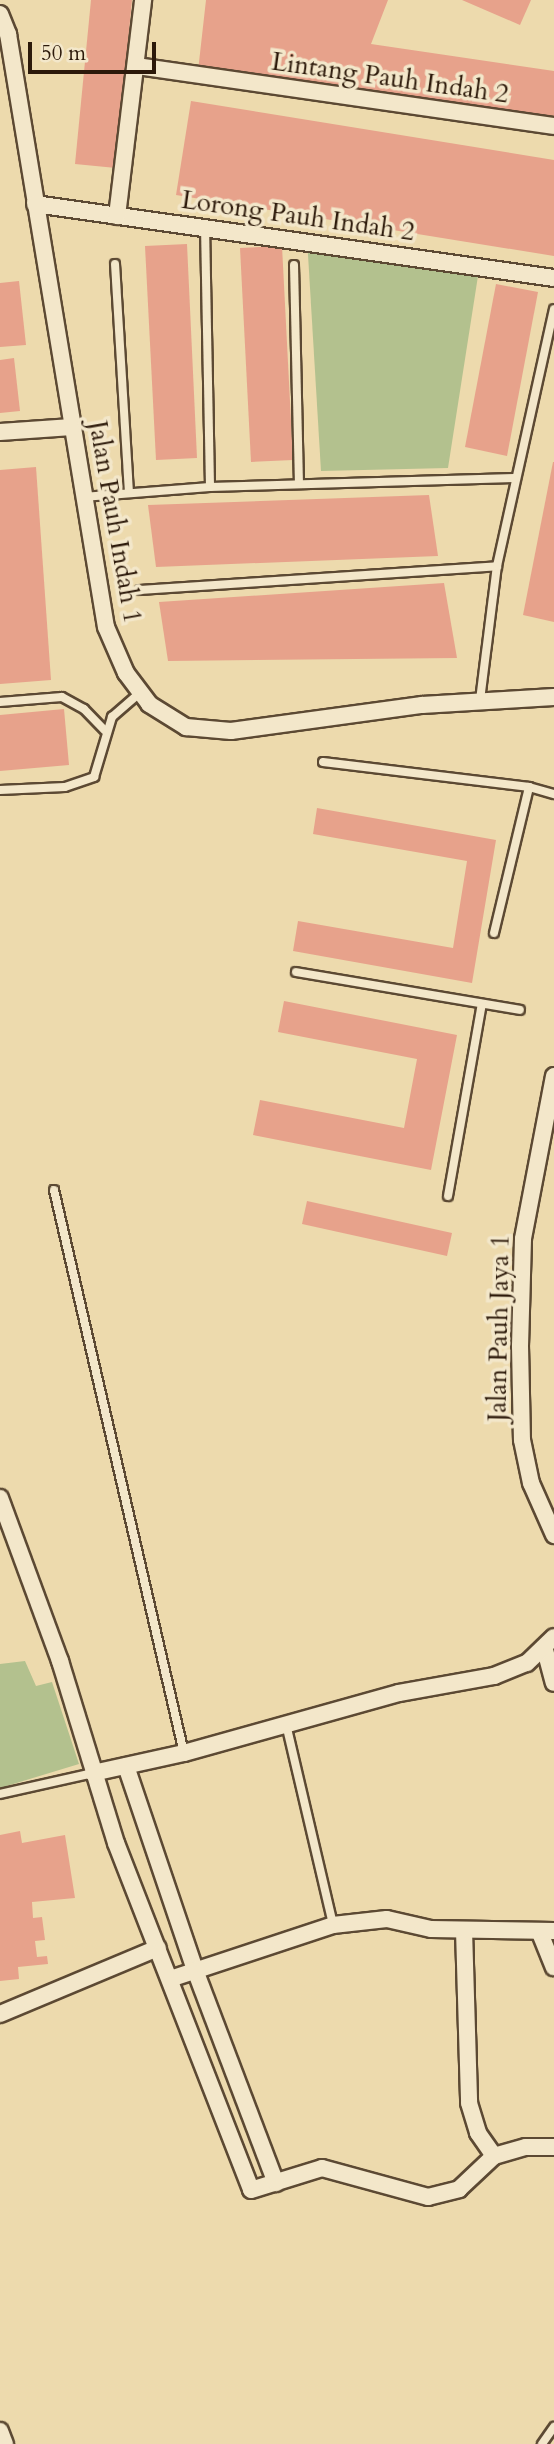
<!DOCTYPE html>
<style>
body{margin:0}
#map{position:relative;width:554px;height:2444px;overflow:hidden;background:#eddaad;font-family:Cardo,serif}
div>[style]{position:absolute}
.green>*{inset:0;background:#b3c18e}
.building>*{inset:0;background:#e7a28b}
.roads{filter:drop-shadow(2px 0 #5c4933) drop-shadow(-2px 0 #5c4933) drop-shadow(0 2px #5c4933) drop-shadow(0 -2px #5c4933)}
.lane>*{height:8px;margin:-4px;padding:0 4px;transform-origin:4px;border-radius:4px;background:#f3e7ca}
.street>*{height:16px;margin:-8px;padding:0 8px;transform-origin:8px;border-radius:8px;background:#f3e7ca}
span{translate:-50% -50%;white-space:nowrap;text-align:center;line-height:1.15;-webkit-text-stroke:7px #f3e7ca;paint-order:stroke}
.street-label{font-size:26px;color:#2c190a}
.scale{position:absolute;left:28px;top:42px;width:128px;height:32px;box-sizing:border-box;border:4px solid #2c190a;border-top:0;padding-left:9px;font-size:21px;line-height:24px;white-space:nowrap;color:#2c190a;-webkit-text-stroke:5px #f3e7ca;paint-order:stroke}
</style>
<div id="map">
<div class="green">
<div style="clip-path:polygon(307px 238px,480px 263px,448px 468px,321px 471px)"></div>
<div style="clip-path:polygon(25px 1661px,36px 1686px,52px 1682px,79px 1764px,0 1788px,0 1664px)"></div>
</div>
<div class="building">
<div style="clip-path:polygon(91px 0,132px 0,116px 168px,75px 164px)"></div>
<div style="clip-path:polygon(206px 0,388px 0,371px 44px,554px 71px,554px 116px,198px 71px)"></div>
<div style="clip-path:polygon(462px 0,531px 0,520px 25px)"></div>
<div style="clip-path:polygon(191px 101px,554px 160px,554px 256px,176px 195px)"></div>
<div style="clip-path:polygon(187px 244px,197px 458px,156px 460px,145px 246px)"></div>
<div style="clip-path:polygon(282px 246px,293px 460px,251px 462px,240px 248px)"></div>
<div style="clip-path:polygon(19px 281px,26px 345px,0 347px,0 283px)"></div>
<div style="clip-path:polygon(496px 284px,538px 292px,507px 456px,465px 447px)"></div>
<div style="clip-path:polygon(14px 358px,20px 411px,0 413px,0 360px)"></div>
<div style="clip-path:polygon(553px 462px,554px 462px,554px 622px,523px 615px)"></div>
<div style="clip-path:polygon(36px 467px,51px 680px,0 684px,0 470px)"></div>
<div style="clip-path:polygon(429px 495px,438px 556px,156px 567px,148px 505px)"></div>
<div style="clip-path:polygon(444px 583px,457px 658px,168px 661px,159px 602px)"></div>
<div style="clip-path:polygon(64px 709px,69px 765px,0 771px,0 715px)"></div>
<div style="clip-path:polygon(317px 808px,496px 840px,472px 983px,293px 951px,298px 921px,453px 948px,467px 861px,313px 834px)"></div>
<div style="clip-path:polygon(284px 1001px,457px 1035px,431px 1170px,253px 1135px,260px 1100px,404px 1128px,417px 1059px,278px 1032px)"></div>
<div style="clip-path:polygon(307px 1201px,452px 1233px,447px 1256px,302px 1224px)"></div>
<div style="clip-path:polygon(20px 1831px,22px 1843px,65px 1835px,75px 1898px,32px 1902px,33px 1918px,42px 1917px,45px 1940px,35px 1941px,37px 1957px,47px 1956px,48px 1964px,18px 1967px,19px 1979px,0 1981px,0 1835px)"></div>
</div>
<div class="roads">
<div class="lane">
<div style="left:205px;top:226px;width:261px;rotate:88.9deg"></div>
<div style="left:115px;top:264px;width:227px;rotate:86.5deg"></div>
<div style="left:294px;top:265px;width:218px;rotate:88.7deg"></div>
<div style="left:83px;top:497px;width:127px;rotate:-4.5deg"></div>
<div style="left:210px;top:487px;width:304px;rotate:-1.7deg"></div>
<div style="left:140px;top:590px;width:358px;rotate:-3.8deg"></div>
<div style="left:480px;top:700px;width:135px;rotate:-82.8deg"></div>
<div style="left:497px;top:566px;width:263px;rotate:-77.5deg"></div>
<div style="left:0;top:702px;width:62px;rotate:-4.6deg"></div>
<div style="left:62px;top:697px;width:25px;rotate:29deg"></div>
<div style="left:84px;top:709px;width:30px;rotate:46deg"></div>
<div style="left:323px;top:762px;width:208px;rotate:6.9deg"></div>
<div style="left:529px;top:787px;width:26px;rotate:16deg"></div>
<div style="left:0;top:790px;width:65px;rotate:-2.6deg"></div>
<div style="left:65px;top:787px;width:31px;rotate:-19deg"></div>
<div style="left:94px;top:777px;width:63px;rotate:-73.3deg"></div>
<div style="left:112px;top:717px;width:37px;rotate:-41deg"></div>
<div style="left:494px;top:933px;width:150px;rotate:-76.5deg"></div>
<div style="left:296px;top:972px;width:227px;rotate:9.6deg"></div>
<div style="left:54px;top:1190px;width:578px;rotate:77deg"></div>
<div style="left:448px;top:1196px;width:195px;rotate:-80deg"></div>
<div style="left:286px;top:1724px;width:206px;rotate:76.8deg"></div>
<div style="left:0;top:1794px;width:95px;rotate:-12.7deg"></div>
<div style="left:542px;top:2444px;width:21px;rotate:-55deg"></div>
</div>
<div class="street">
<div style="left:0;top:14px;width:22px;rotate:68deg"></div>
<div style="left:8px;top:34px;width:601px;rotate:80.62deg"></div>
<div style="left:106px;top:627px;width:50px;rotate:66.5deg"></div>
<div style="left:126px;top:673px;width:39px;rotate:53deg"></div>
<div style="left:149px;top:704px;width:44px;rotate:31.9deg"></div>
<div style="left:186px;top:727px;width:45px;rotate:5.1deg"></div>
<div style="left:231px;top:731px;width:193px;rotate:-7.8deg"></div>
<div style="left:422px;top:705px;width:132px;rotate:-3.5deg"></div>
<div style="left:137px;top:66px;width:421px;rotate:8.2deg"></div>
<div style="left:35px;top:204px;width:524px;rotate:8.11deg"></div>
<div style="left:117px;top:216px;width:218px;rotate:-83.1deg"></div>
<div style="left:0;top:432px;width:72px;rotate:-4deg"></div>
<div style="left:554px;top:1076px;width:166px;rotate:100.8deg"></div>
<div style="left:523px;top:1239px;width:107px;rotate:91.6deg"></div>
<div style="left:520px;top:1346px;width:94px;rotate:88.8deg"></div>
<div style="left:522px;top:1440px;width:44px;rotate:78.2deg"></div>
<div style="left:531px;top:1483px;width:57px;rotate:66.1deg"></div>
<div style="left:0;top:1498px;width:174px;rotate:69.8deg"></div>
<div style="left:60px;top:1661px;width:190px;rotate:72.9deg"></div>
<div style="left:116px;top:1843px;width:372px;rotate:68.7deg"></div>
<div style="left:251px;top:2190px;width:74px;rotate:-17.2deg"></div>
<div style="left:322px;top:2168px;width:110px;rotate:15.3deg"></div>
<div style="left:428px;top:2197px;width:32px;rotate:-14deg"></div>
<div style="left:459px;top:2189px;width:48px;rotate:-43.3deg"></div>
<div style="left:494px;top:2156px;width:33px;rotate:-16deg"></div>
<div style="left:526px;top:2147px;width:28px"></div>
<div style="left:545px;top:1650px;width:34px;rotate:75deg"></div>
<div style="left:126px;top:1766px;width:215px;rotate:71.3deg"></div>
<div style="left:195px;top:1970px;width:228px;rotate:69.2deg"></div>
<div style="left:93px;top:1773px;width:93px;rotate:-12.4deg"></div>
<div style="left:184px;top:1753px;width:223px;rotate:-15.6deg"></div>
<div style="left:399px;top:1693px;width:97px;rotate:-10.1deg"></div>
<div style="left:494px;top:1676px;width:35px;rotate:-22deg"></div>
<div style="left:527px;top:1663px;width:37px;rotate:-44deg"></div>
<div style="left:464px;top:1930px;width:173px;rotate:88.3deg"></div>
<div style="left:469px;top:2103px;width:31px;rotate:73deg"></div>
<div style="left:478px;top:2133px;width:28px;rotate:55deg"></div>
<div style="left:540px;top:1933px;width:37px;rotate:68deg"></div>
<div style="left:170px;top:1979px;width:172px;rotate:-18.3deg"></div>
<div style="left:333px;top:1925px;width:54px;rotate:-6.3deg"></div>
<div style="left:387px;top:1919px;width:45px;rotate:12.8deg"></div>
<div style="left:431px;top:1929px;width:123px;rotate:0.9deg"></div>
<div style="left:0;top:2014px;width:171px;rotate:-22.7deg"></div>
<div style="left:0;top:2431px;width:14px;rotate:69deg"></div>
</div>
</div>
<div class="street-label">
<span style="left:390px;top:78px;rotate:8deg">Lintang Pauh Indah 2</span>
<span style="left:298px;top:216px;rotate:8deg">Lorong Pauh Indah 2</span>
<span style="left:115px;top:522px;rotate:80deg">Jalan Pauh Indah 1</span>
<span style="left:499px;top:1328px;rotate:-89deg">Jalan Pauh Jaya 1</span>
</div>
<div class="scale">50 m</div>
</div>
